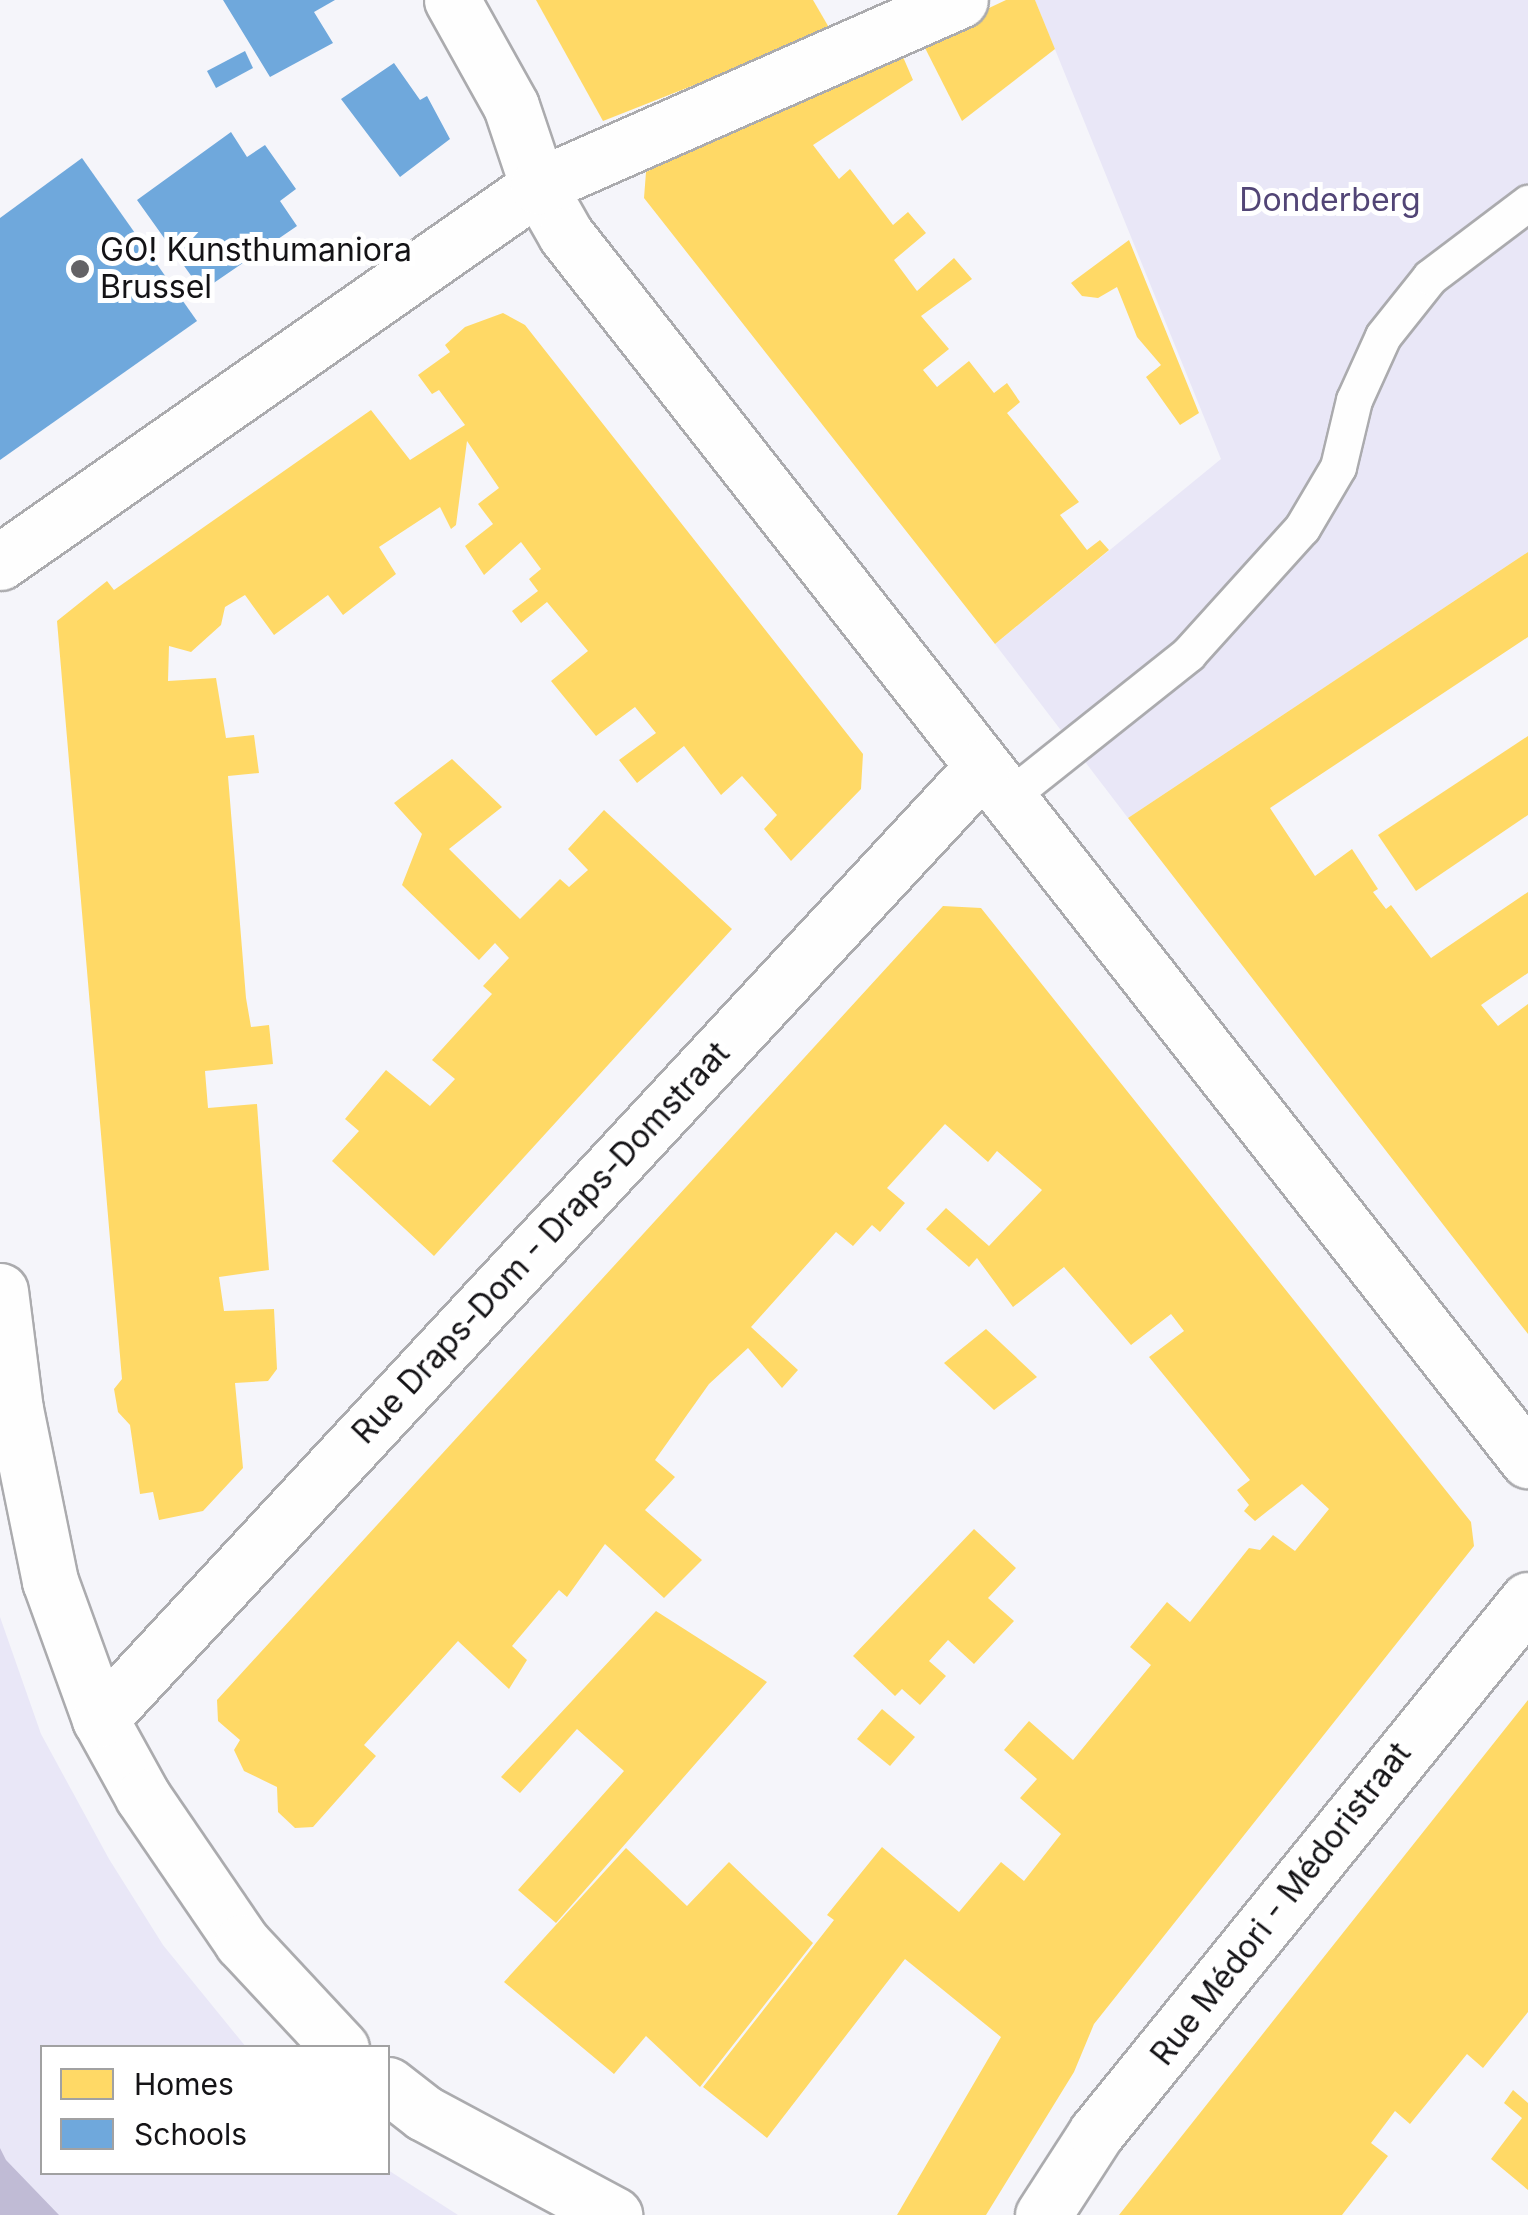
<!DOCTYPE html>
<meta charset="utf-8">
<style>
body{margin:0}
#map{position:relative;width:1528px;height:2215px;overflow:hidden;background:#f5f5fa;font-family:Inter,sans-serif}
div>[style]{position:absolute}
.green>*{inset:0;background:#e9e7f7}
.water>*{inset:0;background:#c0bbd5}
.homes>*{inset:0;background:#ffd966}
.schools>*{inset:0;background:#6fa8dc}
.roads{filter:drop-shadow(2px 0 #ababae) drop-shadow(-2px 0 #ababae) drop-shadow(0 2px #ababae) drop-shadow(0 -2px #ababae)}
.lane>*{height:35px;margin:-17.5px;padding:0 17.5px;transform-origin:17.5px;border-radius:17.5px;background:#fefefe}
.street>*{height:55px;margin:-27.5px;padding:0 27.5px;transform-origin:27.5px;border-radius:27.5px;background:#fefefe}
.dots>*{width:28px;height:28px;translate:-50% -50%;box-sizing:border-box;border:5px solid #fff;border-radius:50%}
span{translate:-50% -50%;white-space:nowrap;text-align:center;line-height:1.15;-webkit-text-stroke:10px #fff;paint-order:stroke}
.park-label{font-size:32px;color:#524576}
.poi-label{font-size:32px;color:#141316}
.left{translate:0 -50%;text-align:left}
.street-label{font-size:32px;color:#141316}
.legend{position:absolute;left:40px;top:2045px;width:350px;height:130px;box-sizing:border-box;background:#fff;border:2px solid #a1a1a2;margin:0;padding:12px 18px;list-style:none;font-size:30px;color:#141316}
.legend li{display:flex;align-items:center;gap:20px;height:50px}
.legend b{width:50px;border:2px solid #a1a1a2}
</style>
<div id="map">
<div class="green">
<div style="clip-path:polygon(1035px 0,1528px 0,1528px 552px,1128px 818px,995px 644px,1221px 459px)"></div>
<div style="clip-path:polygon(0 1617px,41px 1734px,109px 1859px,163px 1945px,246px 2047px,42px 2048px,42px 2172px,388px 2170px,458px 2215px,0 2215px)"></div>
</div>
<div class="water">
<div style="clip-path:polygon(0 2148px,6px 2160px,59px 2215px,0 2215px)"></div>
</div>
<div class="homes">
<div style="clip-path:polygon(536px 0,813px 0,831px 31px,603px 121px)"></div>
<div style="clip-path:polygon(1006px 0,1035px 0,1055px 49px,962px 121px,921px 40px)"></div>
<div style="clip-path:polygon(900px 50px,913px 80px,813px 145px,839px 179px,850px 169px,893px 225px,908px 212px,926px 233px,894px 260px,917px 291px,954px 258px,972px 279px,921px 316px,949px 349px,923px 370px,937px 387px,969px 361px,994px 393px,1007px 383px,1020px 402px,1007px 413px,1079px 502px,1060px 515px,1087px 550px,1100px 540px,1109px 550px,995px 644px,644px 198px,646px 172px)"></div>
<div style="clip-path:polygon(1129px 240px,1199px 413px,1180px 425px,1146px 377px,1161px 365px,1137px 337px,1117px 287px,1098px 298px,1082px 296px,1071px 283px)"></div>
<div style="clip-path:polygon(503px 313px,525px 325px,863px 754px,861px 789px,791px 861px,764px 829px,777px 815px,742px 776px,721px 795px,684px 746px,637px 783px,619px 760px,656px 733px,635px 707px,596px 736px,551px 681px,588px 651px,547px 602px,521px 623px,512px 611px,538px 591px,529px 579px,541px 569px,521px 542px,484px 575px,465px 546px,493px 524px,478px 504px,499px 488px,467px 441px,456px 525px,451px 529px,440px 507px,379px 547px,396px 574px,343px 615px,328px 595px,274px 635px,245px 595px,225px 607px,221px 625px,191px 652px,169px 646px,168px 681px,216px 678px,226px 738px,254px 735px,259px 773px,228px 776px,246px 998px,251px 1027px,269px 1025px,273px 1064px,205px 1071px,208px 1108px,257px 1104px,269px 1270px,219px 1277px,224px 1311px,274px 1309px,277px 1369px,268px 1381px,235px 1383px,243px 1468px,203px 1511px,159px 1520px,153px 1492px,140px 1494px,130px 1425px,118px 1412px,114px 1389px,122px 1379px,57px 621px,107px 581px,114px 590px,371px 410px,410px 460px,465px 425px,439px 390px,432px 394px,418px 375px,450px 352px,445px 345px,465px 327px)"></div>
<div style="clip-path:polygon(1528px 552px,1528px 637px,1270px 808px,1315px 876px,1352px 849px,1378px 889px,1373px 892px,1386px 909px,1391px 905px,1431px 958px,1528px 892px,1528px 973px,1481px 1005px,1498px 1026px,1528px 1004px,1528px 1334px,1128px 818px)"></div>
<div style="clip-path:polygon(1528px 736px,1528px 815px,1416px 891px,1378px 835px)"></div>
<div style="clip-path:polygon(452px 759px,502px 807px,449px 849px,520px 919px,560px 879px,569px 887px,588px 870px,568px 849px,604px 810px,732px 929px,434px 1256px,332px 1161px,359px 1131px,345px 1119px,386px 1070px,430px 1106px,455px 1079px,432px 1060px,492px 994px,483px 986px,509px 958px,495px 943px,479px 960px,402px 885px,422px 834px,394px 803px)"></div>
<div style="clip-path:polygon(943px 906px,981px 908px,1471px 1522px,1474px 1546px,1094px 2024px,1074px 2072px,986px 2215px,897px 2215px,1001px 2037px,905px 1959px,767px 2138px,703px 2087px,834px 1920px,827px 1915px,882px 1847px,959px 1912px,1001px 1862px,1024px 1881px,1061px 1834px,1020px 1798px,1037px 1779px,1004px 1750px,1029px 1721px,1073px 1760px,1151px 1665px,1130px 1647px,1167px 1602px,1190px 1622px,1249px 1548px,1260px 1550px,1273px 1535px,1295px 1551px,1329px 1509px,1302px 1484px,1255px 1521px,1244px 1511px,1249px 1505px,1237px 1490px,1250px 1480px,1149px 1357px,1184px 1331px,1171px 1314px,1131px 1345px,1064px 1267px,1013px 1307px,977px 1258px,969px 1267px,926px 1229px,946px 1208px,989px 1246px,1042px 1190px,997px 1151px,988px 1162px,945px 1124px,887px 1188px,905px 1203px,880px 1232px,872px 1225px,853px 1246px,836px 1232px,751px 1327px,798px 1370px,782px 1388px,748px 1348px,709px 1384px,655px 1460px,675px 1477px,645px 1510px,702px 1560px,664px 1598px,605px 1544px,567px 1597px,559px 1590px,512px 1646px,527px 1660px,509px 1689px,458px 1641px,364px 1745px,376px 1756px,313px 1827px,295px 1828px,278px 1812px,277px 1787px,244px 1771px,234px 1750px,240px 1740px,218px 1721px,217px 1700px)"></div>
<div style="clip-path:polygon(986px 1329px,1037px 1377px,994px 1410px,944px 1363px)"></div>
<div style="clip-path:polygon(974px 1529px,1016px 1568px,988px 1598px,1014px 1621px,974px 1664px,948px 1640px,929px 1661px,946px 1676px,920px 1705px,902px 1689px,895px 1696px,853px 1656px)"></div>
<div style="clip-path:polygon(656px 1611px,767px 1682px,556px 1923px,518px 1890px,624px 1771px,577px 1729px,520px 1793px,501px 1777px)"></div>
<div style="clip-path:polygon(1528px 1700px,1528px 2012px,1483px 2068px,1467px 2054px,1410px 2124px,1395px 2111px,1371px 2143px,1388px 2156px,1342px 2215px,1119px 2215px)"></div>
<div style="clip-path:polygon(882px 1709px,915px 1737px,890px 1766px,857px 1739px)"></div>
<div style="clip-path:polygon(626px 1848px,687px 1906px,729px 1862px,813px 1943px,700px 2087px,646px 2036px,614px 2074px,504px 1982px)"></div>
<div style="clip-path:polygon(1513px 2090px,1528px 2103px,1528px 2190px,1491px 2159px,1522px 2118px,1504px 2103px)"></div>
</div>
<div class="schools">
<div style="clip-path:polygon(223px 0,335px 0,314px 12px,333px 43px,270px 77px)"></div>
<div style="clip-path:polygon(245px 51px,253px 68px,216px 88px,207px 71px)"></div>
<div style="clip-path:polygon(394px 63px,420px 100px,427px 96px,450px 139px,400px 177px,341px 99px)"></div>
<div style="clip-path:polygon(231px 132px,247px 157px,265px 145px,296px 189px,280px 201px,297px 226px,202px 291px,137px 200px)"></div>
<div style="clip-path:polygon(82px 158px,197px 321px,0 460px,0 218px)"></div>
</div>
<div class="roads">
<div class="lane">
<div style="left:1006px;top:799px;width:233px;rotate:-38.5deg"></div>
<div style="left:1188px;top:654px;width:170px;rotate:-47.9deg"></div>
<div style="left:1302px;top:528px;width:71px;rotate:-59.5deg"></div>
<div style="left:1338px;top:467px;width:69px;rotate:-76.6deg"></div>
<div style="left:1354px;top:400px;width:70px;rotate:-65.6deg"></div>
<div style="left:1383px;top:336px;width:75px;rotate:-51.5deg"></div>
<div style="left:1430px;top:277px;width:123px;rotate:-37.1deg"></div>
</div>
<div class="street">
<div style="left:452px;top:0;width:121px;rotate:60.9deg"></div>
<div style="left:511px;top:106px;width:84px;rotate:71.4deg"></div>
<div style="left:538px;top:186px;width:56px;rotate:60.3deg"></div>
<div style="left:566px;top:235px;width:1558px;rotate:51.86deg"></div>
<div style="left:0;top:562px;width:656px;rotate:-34.95deg"></div>
<div style="left:538px;top:186px;width:461px;rotate:-23.8deg"></div>
<div style="left:0;top:1291px;width:119px;rotate:82.8deg"></div>
<div style="left:15px;top:1409px;width:176px;rotate:78.5deg"></div>
<div style="left:50px;top:1581px;width:147px;rotate:70.1deg"></div>
<div style="left:100px;top:1719px;width:89px;rotate:61.1deg"></div>
<div style="left:143px;top:1797px;width:176px;rotate:55.7deg"></div>
<div style="left:242px;top:1942px;width:145px;rotate:47deg"></div>
<div style="left:100px;top:1719px;width:1297px;rotate:-47.16deg"></div>
<div style="left:388px;top:2085px;width:46px;rotate:37.9deg"></div>
<div style="left:424px;top:2113px;width:216px;rotate:28.2deg"></div>
<div style="left:1043px;top:2215px;width:98px;rotate:-57.1deg"></div>
<div style="left:1096px;top:2133px;width:686px;rotate:-50.98deg"></div>
</div>
</div>
<div class="dots">
<div style="left:80px;top:269px;background:#636266"></div>
</div>
<div class="park-label">
<span style="left:1330px;top:200px">Donderberg</span>
</div>
<div class="poi-label">
<span class="left" style="left:100px;top:269px">GO! Kunsthumaniora<br>Brussel</span>
</div>
<div class="street-label">
<span style="left:541px;top:1243px;rotate:-47deg">Rue Draps-Dom - Draps-Domstraat</span>
<span style="left:1281px;top:1904px;rotate:-52deg">Rue Médori - Médoristraat</span>
</div>
<ul class="legend">
<li><b style="height:28px;background:#ffd966"></b>Homes</li>
<li><b style="height:28px;background:#6fa8dc"></b>Schools</li>
</ul>
</div>
